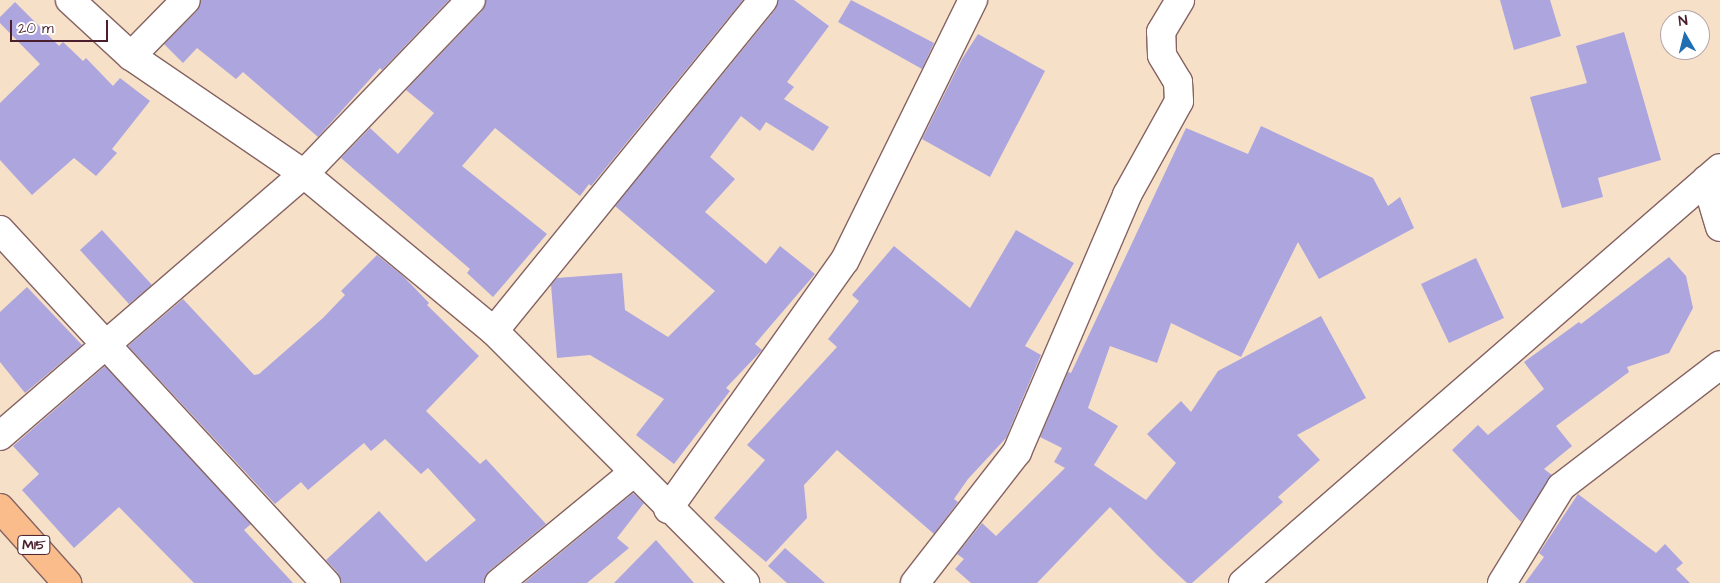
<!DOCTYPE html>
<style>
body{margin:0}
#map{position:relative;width:1720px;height:583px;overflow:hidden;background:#f6e0c8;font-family:"Architects Daughter",sans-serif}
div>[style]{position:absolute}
.building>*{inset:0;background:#ada5de}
.roads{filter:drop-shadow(1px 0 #866362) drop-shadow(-1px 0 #866362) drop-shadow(0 1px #866362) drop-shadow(0 -1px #866362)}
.minor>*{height:28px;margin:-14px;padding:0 14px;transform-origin:14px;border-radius:14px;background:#fff}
.trunk>*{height:28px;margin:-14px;padding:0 14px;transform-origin:14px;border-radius:14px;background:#fabc8b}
span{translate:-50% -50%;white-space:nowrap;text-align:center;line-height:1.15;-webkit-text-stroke:5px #fff;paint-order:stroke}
.shield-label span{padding:1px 4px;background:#fff;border:1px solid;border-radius:4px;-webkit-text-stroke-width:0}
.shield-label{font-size:14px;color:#4a1f2b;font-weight:700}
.north{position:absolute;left:1660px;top:10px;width:50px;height:50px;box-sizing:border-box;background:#fff;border:1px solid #b7a5aa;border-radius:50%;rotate:352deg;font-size:14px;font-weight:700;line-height:20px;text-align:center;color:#4a1f2b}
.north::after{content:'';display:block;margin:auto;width:18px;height:22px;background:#1f6fb2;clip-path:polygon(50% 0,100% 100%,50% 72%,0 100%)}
.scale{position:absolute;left:10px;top:20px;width:98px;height:22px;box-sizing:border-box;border:2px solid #4a1f2b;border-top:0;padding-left:6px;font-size:15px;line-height:18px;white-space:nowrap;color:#4a1f2b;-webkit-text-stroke:4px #fff;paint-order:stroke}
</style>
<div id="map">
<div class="building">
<div style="clip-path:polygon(201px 0,449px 0,382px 70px,380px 68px,318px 137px,243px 72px,236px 79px,197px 48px,183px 63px,164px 44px,197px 11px)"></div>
<div style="clip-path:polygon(486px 0,743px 0,591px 186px,589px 184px,580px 196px,495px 128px,462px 166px,547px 234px,493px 297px,467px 273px,470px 269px,341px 158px,370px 128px,398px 154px,434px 113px,406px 90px,482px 11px)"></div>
<div style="clip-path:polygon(778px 0,794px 0,829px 26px,787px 82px,794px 87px,784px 99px,829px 127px,813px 151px,766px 122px,760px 131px,741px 116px,710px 157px,735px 179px,705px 212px,766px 264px,780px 246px,815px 274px,755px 344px,762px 350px,726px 388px,730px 391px,674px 464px,636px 435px,664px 399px,590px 355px,557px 358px,551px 285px,557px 278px,622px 273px,625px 310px,668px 337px,715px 291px,615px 206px,775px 10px)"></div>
<div style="clip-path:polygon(851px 0,934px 43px,922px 69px,838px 22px)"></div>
<div style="clip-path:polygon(1500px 0,1550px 0,1561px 36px,1514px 50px)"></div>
<div style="clip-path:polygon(15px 2px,59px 46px,63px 42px,83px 61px,86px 58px,113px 86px,120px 78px,150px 101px,112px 149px,117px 153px,96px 176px,74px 158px,32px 195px,0 160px,0 103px,40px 64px,0 23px,0 17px)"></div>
<div style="clip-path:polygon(1624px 32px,1661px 160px,1598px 178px,1603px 197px,1562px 208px,1530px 97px,1587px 83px,1576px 46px)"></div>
<div style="clip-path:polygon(978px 34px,1045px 71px,990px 177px,922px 139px,962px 59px)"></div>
<div style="clip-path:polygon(1261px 126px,1373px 178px,1388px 206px,1400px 197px,1414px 228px,1319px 279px,1298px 242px,1241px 357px,1171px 323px,1157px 363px,1110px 346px,1088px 408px,1118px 426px,1094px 465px,1146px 500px,1176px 463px,1147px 434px,1181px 401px,1191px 412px,1218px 371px,1321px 316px,1366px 398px,1297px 435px,1320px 460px,1278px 497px,1283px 502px,1192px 583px,1187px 583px,1157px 555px,1110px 507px,1037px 583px,971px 583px,955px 569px,964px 559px,957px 554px,982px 523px,996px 536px,1065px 468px,1054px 462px,1062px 448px,1040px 437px,1068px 372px,1071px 373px,1186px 128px,1248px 154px)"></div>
<div style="clip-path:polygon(102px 230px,152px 285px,129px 304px,80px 250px)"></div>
<div style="clip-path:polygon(1016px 230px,1074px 263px,1025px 346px,1041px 355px,1006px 438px,968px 479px,954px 499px,958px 502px,934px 534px,837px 450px,804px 485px,807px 518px,766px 562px,714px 518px,765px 460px,747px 445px,837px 347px,828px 339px,859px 301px,852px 295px,894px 246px,970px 308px)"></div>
<div style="clip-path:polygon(377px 255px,403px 276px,429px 303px,427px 305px,479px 356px,426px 411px,480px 464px,486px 459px,546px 524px,489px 571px,484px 583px,341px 583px,338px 573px,326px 560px,379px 511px,426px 562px,476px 520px,428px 468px,421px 474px,385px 439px,371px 451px,364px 443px,308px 490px,301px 482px,275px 504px,128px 346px,183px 299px,254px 375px,259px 374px,323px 318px,345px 295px,341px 291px)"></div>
<div style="clip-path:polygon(1669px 257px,1686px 276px,1693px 308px,1669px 353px,1627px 367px,1629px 372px,1556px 426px,1572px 446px,1544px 469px,1552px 475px,1521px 522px,1452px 450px,1478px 425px,1488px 435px,1544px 389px,1524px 362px,1579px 322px,1581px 324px)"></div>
<div style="clip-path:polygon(1476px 258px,1504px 318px,1449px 343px,1421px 284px)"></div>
<div style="clip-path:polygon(27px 287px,82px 345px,25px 393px,0 362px,0 312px)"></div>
<div style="clip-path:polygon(105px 366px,251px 524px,244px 530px,293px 583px,194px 583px,119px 507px,74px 548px,22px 490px,39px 474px,13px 446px)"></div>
<div style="clip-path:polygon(633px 493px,644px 503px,617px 538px,629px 548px,587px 583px,524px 583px)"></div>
<div style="clip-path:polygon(1578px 494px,1656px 553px,1665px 544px,1683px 563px,1676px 569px,1690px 583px,1525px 583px,1544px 557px,1539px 553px)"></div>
<div style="clip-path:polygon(656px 540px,694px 583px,614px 583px)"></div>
<div style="clip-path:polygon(785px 548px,825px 583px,787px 583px,768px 566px)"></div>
</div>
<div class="roads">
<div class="minor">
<div style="left:70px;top:0;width:83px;rotate:42.6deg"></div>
<div style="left:131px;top:56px;width:209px;rotate:34.3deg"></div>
<div style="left:304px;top:174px;width:246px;rotate:39.6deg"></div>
<div style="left:494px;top:331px;width:356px;rotate:45.1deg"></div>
<div style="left:131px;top:56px;width:78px;rotate:-45.5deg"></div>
<div style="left:1706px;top:180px;width:49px;rotate:73.4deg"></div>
<div style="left:0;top:230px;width:481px;rotate:47.3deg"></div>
<div style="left:494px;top:331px;width:427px;rotate:-50.9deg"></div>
<div style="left:0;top:436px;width:401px;rotate:-40.8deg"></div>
<div style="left:304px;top:174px;width:241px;rotate:-46.2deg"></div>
<div style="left:668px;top:509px;width:305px;rotate:-54.6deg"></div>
<div style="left:845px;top:260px;width:290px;rotate:-63.8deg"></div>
<div style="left:499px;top:583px;width:175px;rotate:-39.4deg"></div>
<div style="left:915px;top:583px;width:166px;rotate:-52.1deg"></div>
<div style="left:1017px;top:452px;width:280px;rotate:-66.8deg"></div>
<div style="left:1127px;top:195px;width:107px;rotate:-61deg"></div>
<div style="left:1179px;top:101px;width:19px;rotate:-93deg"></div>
<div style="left:1178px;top:82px;width:31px;rotate:-121deg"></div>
<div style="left:1162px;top:55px;width:23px;rotate:-92deg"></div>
<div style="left:1161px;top:32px;width:37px;rotate:-59deg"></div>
<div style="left:1243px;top:583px;width:632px;rotate:-41.02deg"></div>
<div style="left:1502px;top:583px;width:113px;rotate:-58.4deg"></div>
<div style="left:1561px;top:487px;width:200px;rotate:-37.5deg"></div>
</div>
<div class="trunk">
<div style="left:0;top:508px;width:101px;rotate:48.2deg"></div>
</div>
</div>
<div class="shield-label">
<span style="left:34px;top:545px">M15</span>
</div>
<div class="north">N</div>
<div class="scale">20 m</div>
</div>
